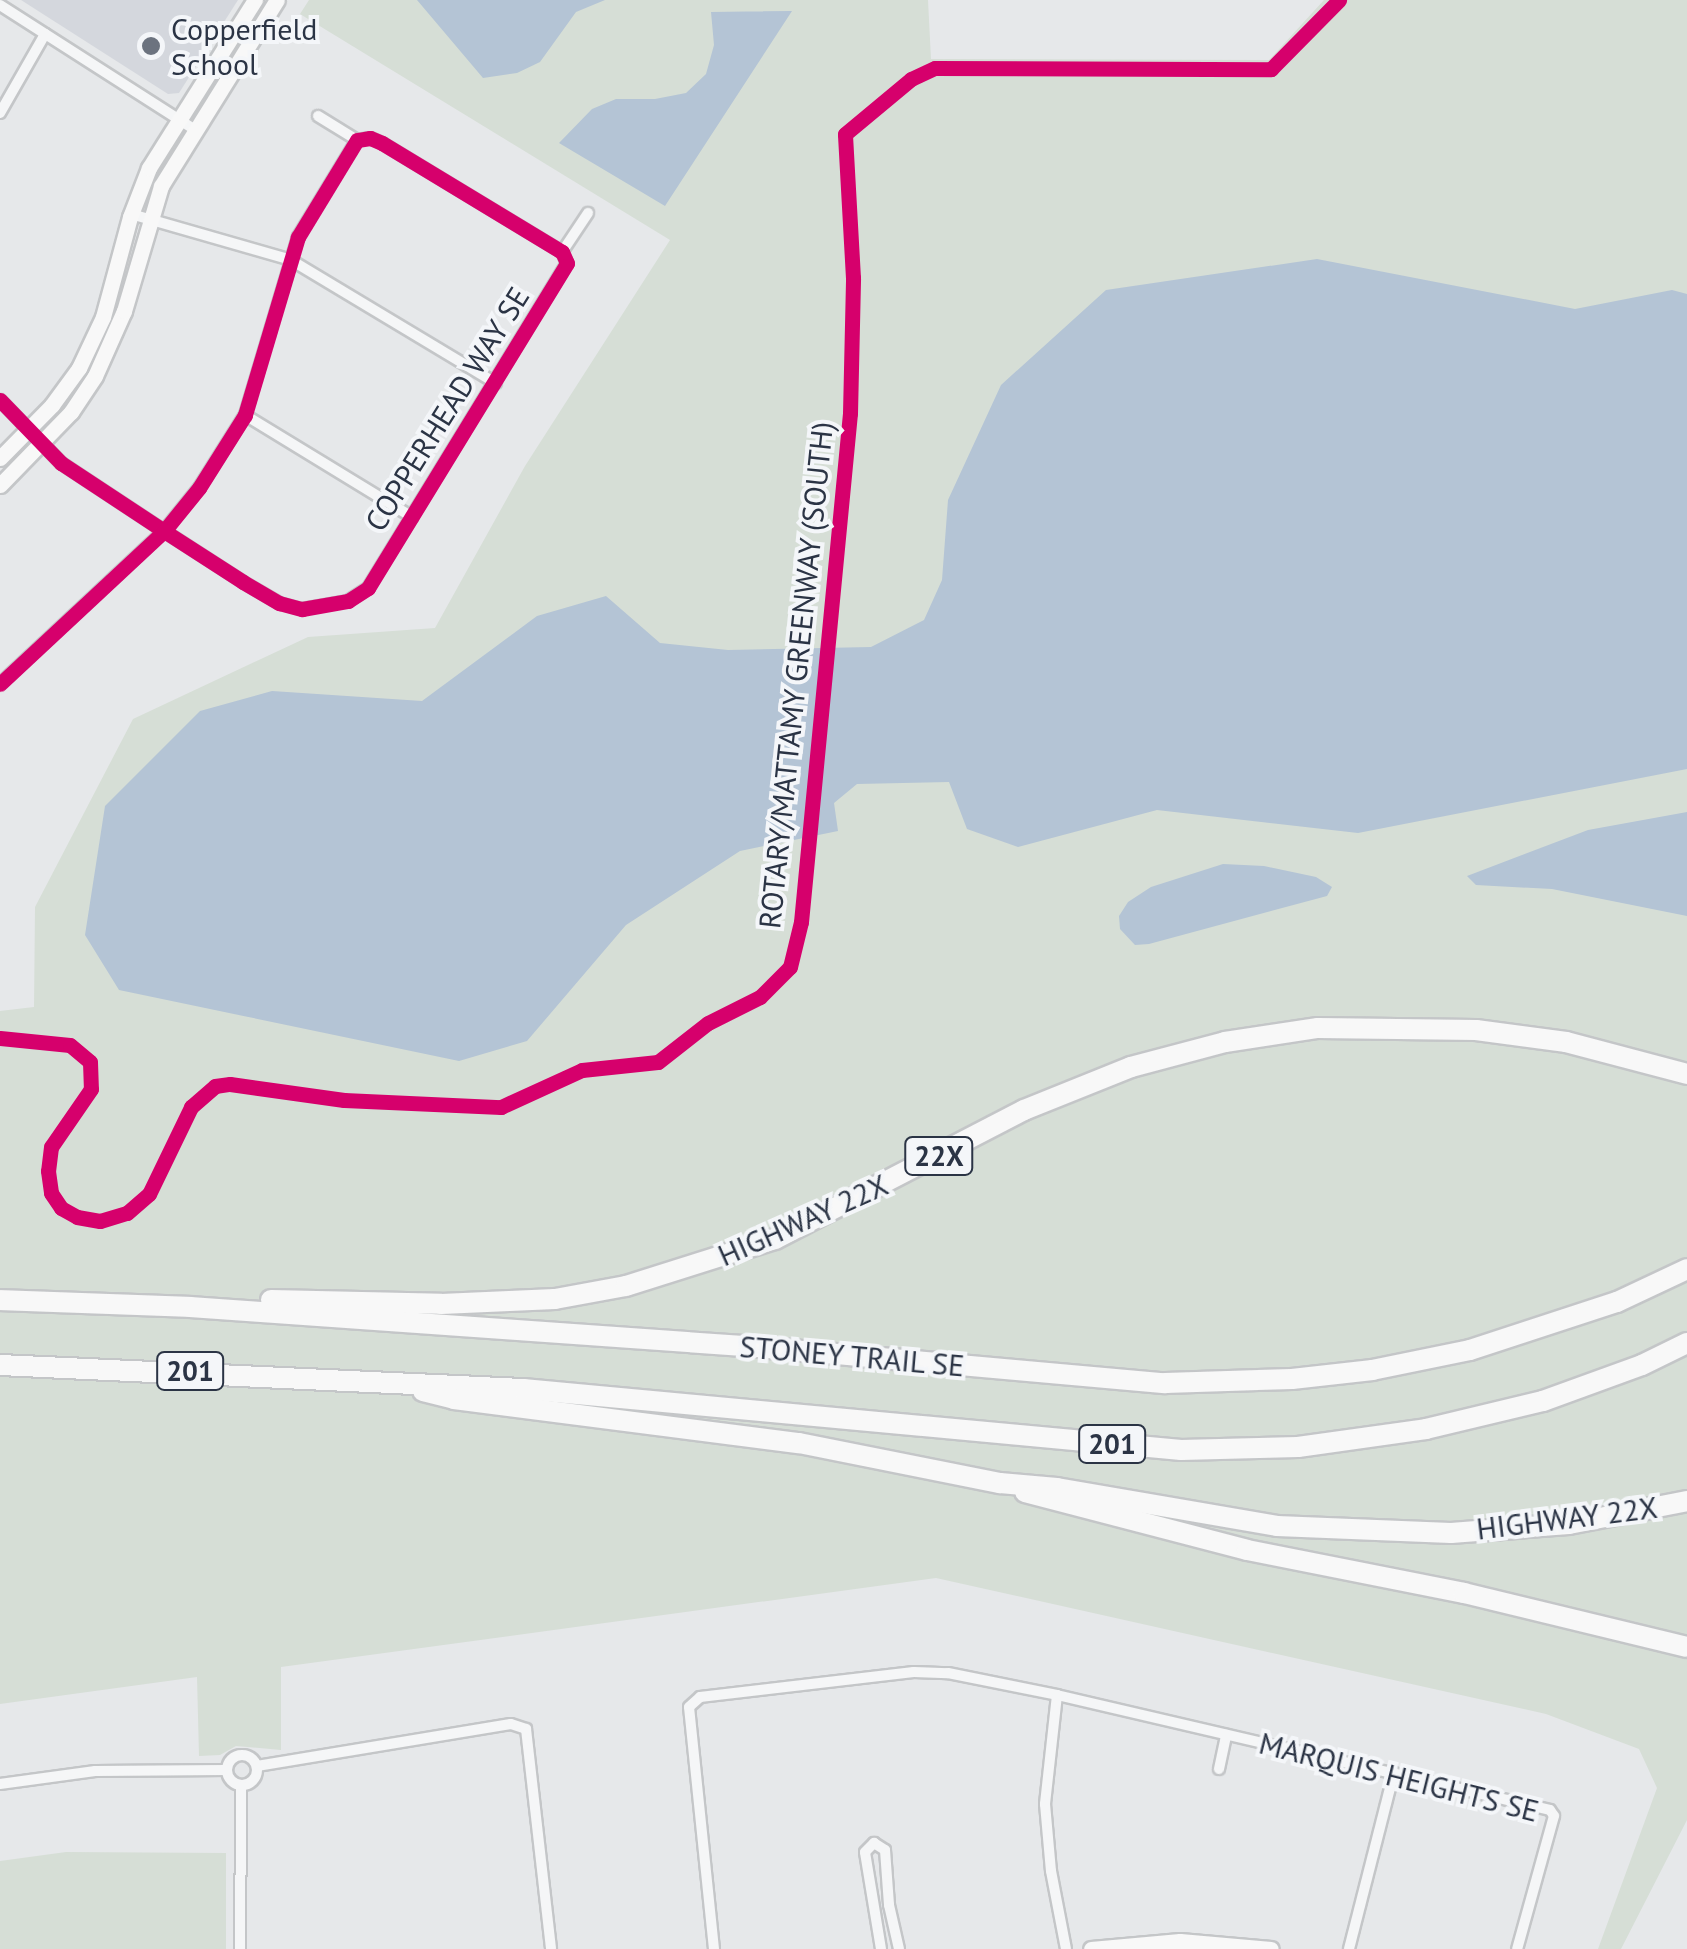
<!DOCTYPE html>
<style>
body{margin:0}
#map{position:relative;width:1687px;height:1949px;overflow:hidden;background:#e6e8ea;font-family:"PT Sans",sans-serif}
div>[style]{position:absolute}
.built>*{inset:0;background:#d4d7dd}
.green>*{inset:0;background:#d6ded6}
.water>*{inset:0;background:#b4c4d5}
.roads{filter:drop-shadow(2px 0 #c4c6c8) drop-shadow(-2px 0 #c4c6c8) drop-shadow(0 2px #c4c6c8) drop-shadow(0 -2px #c4c6c8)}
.street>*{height:10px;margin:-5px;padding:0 5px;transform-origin:5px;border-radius:5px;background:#f5f6f7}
.street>.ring{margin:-5px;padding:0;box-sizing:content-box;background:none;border:10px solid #f5f6f7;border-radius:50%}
.secondary>*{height:15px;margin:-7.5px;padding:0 7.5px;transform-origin:7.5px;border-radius:7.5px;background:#f8f8f8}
.highway>*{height:20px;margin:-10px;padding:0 10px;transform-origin:10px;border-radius:10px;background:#f8f8f8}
.cycleway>*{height:15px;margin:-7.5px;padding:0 7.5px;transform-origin:7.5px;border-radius:7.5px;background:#d6006c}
.dots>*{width:28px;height:28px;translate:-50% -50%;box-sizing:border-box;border:5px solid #f4f6f9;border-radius:50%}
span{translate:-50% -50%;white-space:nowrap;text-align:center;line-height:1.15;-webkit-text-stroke:8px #f4f6f9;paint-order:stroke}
.shield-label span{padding:2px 8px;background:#f4f6f9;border:2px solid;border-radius:8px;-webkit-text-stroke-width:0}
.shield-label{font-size:28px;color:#2b3445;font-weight:700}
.poi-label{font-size:30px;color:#2b3445}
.left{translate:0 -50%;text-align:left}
.street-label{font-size:30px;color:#2b3445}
</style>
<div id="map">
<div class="built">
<div style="clip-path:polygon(21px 0,238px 0,179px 93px,168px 94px)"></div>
</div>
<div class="green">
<div style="clip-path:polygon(309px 0,928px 0,931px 59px,1269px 60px,1324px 0,1687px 0,1687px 1820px,1621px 1949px,1598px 1949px,1657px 1788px,1639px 1749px,1546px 1714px,936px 1578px,281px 1667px,281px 1750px,236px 1746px,220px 1755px,199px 1756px,197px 1677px,0 1704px,0 1011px,34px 1007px,35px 907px,133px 719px,308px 637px,435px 628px,525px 466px,670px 240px,300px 14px)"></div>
<div style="clip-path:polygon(66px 1852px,226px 1853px,226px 1949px,0 1949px,0 1861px)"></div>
</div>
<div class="water">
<div style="clip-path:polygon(417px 0,605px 0,576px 12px,540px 62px,517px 73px,483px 78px)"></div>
<div style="clip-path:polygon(792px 11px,665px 206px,559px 143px,592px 109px,616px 99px,655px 99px,686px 93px,706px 74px,714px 45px,711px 12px)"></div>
<div style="clip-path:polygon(1317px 259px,1575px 309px,1672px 290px,1687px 294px,1687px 769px,1358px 833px,1157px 810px,1018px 847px,967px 829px,949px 782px,857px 784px,834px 803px,838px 831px,740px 851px,626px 925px,527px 1041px,459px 1061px,119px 990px,85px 935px,105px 806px,200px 711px,272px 691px,422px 701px,537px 616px,606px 596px,660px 643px,728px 650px,871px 647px,924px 620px,942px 580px,948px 500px,1001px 385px,1106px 290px)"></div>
<div style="clip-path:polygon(1687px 812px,1687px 916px,1552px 889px,1476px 885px,1467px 876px,1588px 830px)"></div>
<div style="clip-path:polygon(1223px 864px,1264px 866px,1316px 877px,1332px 887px,1327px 896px,1149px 944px,1135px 945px,1120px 929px,1119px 916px,1128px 902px,1151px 887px)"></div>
</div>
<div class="roads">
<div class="street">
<div style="left:0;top:5px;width:230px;rotate:32.6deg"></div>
<div style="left:0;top:113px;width:91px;rotate:-60.3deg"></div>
<div style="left:318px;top:116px;width:46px;rotate:31.6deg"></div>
<div style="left:131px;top:214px;width:166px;rotate:16deg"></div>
<div style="left:291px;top:260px;width:239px;rotate:31deg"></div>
<div style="left:562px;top:252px;width:47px;rotate:-56.3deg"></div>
<div style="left:0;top:400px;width:88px;rotate:45.9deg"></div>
<div style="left:61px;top:463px;width:123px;rotate:33.4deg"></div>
<div style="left:164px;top:531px;width:94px;rotate:32.8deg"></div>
<div style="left:243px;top:582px;width:42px;rotate:30.3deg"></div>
<div style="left:279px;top:603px;width:24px;rotate:15deg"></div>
<div style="left:302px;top:609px;width:47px;rotate:-9.9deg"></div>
<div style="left:348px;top:601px;width:24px;rotate:-33deg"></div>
<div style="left:368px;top:588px;width:381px;rotate:-58.5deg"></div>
<div style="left:567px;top:263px;width:12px;rotate:-114deg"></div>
<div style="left:562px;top:252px;width:210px;rotate:-148.8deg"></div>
<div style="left:382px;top:143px;width:13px;rotate:-157deg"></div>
<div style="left:370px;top:138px;width:13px;rotate:171deg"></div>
<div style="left:357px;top:140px;width:114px;rotate:121.3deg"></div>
<div style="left:298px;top:237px;width:186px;rotate:106.6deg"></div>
<div style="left:245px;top:415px;width:86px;rotate:122.2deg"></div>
<div style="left:199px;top:488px;width:55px;rotate:129.1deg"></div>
<div style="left:164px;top:531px;width:224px;rotate:137deg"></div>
<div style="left:245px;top:415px;width:196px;rotate:31.4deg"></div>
<div style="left:1057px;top:1695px;width:110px;rotate:96.3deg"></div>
<div style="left:1045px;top:1804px;width:67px;rotate:84.9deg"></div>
<div style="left:1051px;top:1871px;width:79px;rotate:79.1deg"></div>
<div class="ring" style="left:227px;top:1755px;width:20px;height:20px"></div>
<div style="left:257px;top:1766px;width:257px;rotate:-9.4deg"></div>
<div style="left:511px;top:1724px;width:16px;rotate:18deg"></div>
<div style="left:526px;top:1729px;width:221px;rotate:83.5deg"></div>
<div style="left:1219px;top:1769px;width:35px;rotate:-78deg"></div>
<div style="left:0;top:1784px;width:96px;rotate:-7.8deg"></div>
<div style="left:95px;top:1771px;width:131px;rotate:-0.4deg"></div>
<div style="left:240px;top:1949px;width:163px;rotate:-89.6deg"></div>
<div style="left:714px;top:1949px;width:243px;rotate:-95.9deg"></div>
<div style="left:689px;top:1707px;width:15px;rotate:-42deg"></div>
<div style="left:700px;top:1697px;width:215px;rotate:-6.7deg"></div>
<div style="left:914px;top:1672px;width:34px;rotate:2deg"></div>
<div style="left:948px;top:1673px;width:111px;rotate:11.4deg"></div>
<div style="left:1057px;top:1695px;width:506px;rotate:13.13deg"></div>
<div style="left:1550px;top:1810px;width:7px;rotate:56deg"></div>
<div style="left:1554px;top:1816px;width:138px;rotate:105.5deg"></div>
<div style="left:881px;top:1949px;width:98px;rotate:-99.4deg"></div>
<div style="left:865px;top:1852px;width:13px;rotate:-45deg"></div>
<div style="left:874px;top:1843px;width:13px;rotate:32deg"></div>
<div style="left:885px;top:1850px;width:55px;rotate:85.8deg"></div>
<div style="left:889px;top:1905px;width:45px;rotate:77.2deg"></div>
<div style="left:1349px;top:1949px;width:182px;rotate:-75.7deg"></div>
</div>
<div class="secondary">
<div style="left:0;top:458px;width:74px;rotate:-45.5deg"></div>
<div style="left:52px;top:405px;width:46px;rotate:-53.9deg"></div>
<div style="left:79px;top:368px;width:56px;rotate:-64.8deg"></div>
<div style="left:103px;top:317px;width:104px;rotate:-74.9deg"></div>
<div style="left:130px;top:217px;width:53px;rotate:-68.8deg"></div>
<div style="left:149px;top:168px;width:199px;rotate:-57.8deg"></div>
<div style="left:0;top:485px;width:102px;rotate:-45.8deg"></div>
<div style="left:71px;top:412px;width:43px;rotate:-56.3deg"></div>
<div style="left:95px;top:376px;width:71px;rotate:-66deg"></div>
<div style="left:124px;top:311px;width:130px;rotate:-73.5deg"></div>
<div style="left:161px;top:186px;width:219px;rotate:-58.1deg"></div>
<div style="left:1091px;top:1949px;width:89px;rotate:-5.1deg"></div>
<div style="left:1180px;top:1941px;width:91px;rotate:5deg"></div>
</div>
<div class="highway">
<div style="left:0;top:1300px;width:190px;rotate:2.1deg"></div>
<div style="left:190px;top:1307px;width:569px;rotate:4.03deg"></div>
<div style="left:758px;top:1347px;width:409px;rotate:5.1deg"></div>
<div style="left:1165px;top:1383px;width:127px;rotate:-1.8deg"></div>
<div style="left:1292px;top:1379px;width:81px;rotate:-6.4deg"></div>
<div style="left:1372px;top:1370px;width:100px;rotate:-11.5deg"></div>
<div style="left:1470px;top:1350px;width:155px;rotate:-18.1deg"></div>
<div style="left:1617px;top:1302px;width:77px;rotate:-25.2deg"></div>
<div style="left:271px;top:1300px;width:170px;rotate:1.3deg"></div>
<div style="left:441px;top:1304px;width:114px;rotate:-2.5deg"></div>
<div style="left:555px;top:1299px;width:72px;rotate:-10.4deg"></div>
<div style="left:626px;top:1286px;width:156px;rotate:-17.5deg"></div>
<div style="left:775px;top:1239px;width:280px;rotate:-27.4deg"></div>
<div style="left:1024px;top:1110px;width:115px;rotate:-21.9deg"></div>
<div style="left:1131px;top:1067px;width:97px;rotate:-14.9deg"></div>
<div style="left:1225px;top:1042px;width:94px;rotate:-8.6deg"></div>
<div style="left:1318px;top:1028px;width:158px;rotate:0.7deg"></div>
<div style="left:1476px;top:1030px;width:91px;rotate:7.6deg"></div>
<div style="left:1566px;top:1042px;width:125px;rotate:14.8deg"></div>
<div style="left:0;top:1365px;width:524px;rotate:2.63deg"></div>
<div style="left:523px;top:1389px;width:661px;rotate:5.3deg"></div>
<div style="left:1181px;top:1450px;width:117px;rotate:-1.5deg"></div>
<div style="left:1298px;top:1447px;width:129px;rotate:-8deg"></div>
<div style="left:1426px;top:1429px;width:120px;rotate:-13.5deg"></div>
<div style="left:1543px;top:1401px;width:105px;rotate:-20deg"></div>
<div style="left:1642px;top:1365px;width:50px;rotate:-26.1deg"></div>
<div style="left:423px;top:1391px;width:32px;rotate:14deg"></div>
<div style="left:454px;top:1399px;width:348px;rotate:7.3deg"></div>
<div style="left:799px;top:1443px;width:205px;rotate:11.3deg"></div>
<div style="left:1000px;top:1483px;width:57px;rotate:5deg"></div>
<div style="left:1057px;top:1488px;width:223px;rotate:9.8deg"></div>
<div style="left:1277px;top:1526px;width:174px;rotate:2.3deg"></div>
<div style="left:1451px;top:1533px;width:118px;rotate:-4.4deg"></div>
<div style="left:1569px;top:1524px;width:120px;rotate:-11deg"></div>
<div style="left:1025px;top:1492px;width:229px;rotate:14.6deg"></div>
<div style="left:1247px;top:1550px;width:221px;rotate:11.2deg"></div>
<div style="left:1464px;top:1593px;width:229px;rotate:13.6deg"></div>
</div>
</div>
<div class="cycleway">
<div style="left:0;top:400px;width:88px;rotate:45.9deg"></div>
<div style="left:61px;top:463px;width:123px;rotate:33.4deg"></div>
<div style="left:164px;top:531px;width:94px;rotate:32.8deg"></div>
<div style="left:243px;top:582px;width:42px;rotate:30.3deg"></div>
<div style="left:279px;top:603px;width:24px;rotate:15deg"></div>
<div style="left:302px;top:609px;width:47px;rotate:-9.9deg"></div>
<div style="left:348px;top:601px;width:24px;rotate:-33deg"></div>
<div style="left:368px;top:588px;width:381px;rotate:-58.5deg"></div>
<div style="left:567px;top:263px;width:12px;rotate:-114deg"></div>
<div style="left:562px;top:252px;width:210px;rotate:-148.8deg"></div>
<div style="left:382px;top:143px;width:13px;rotate:-157deg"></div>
<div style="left:370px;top:138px;width:13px;rotate:171deg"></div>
<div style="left:357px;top:140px;width:114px;rotate:121.3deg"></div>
<div style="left:298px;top:237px;width:186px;rotate:106.6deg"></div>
<div style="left:245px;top:415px;width:86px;rotate:122.2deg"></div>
<div style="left:199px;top:488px;width:55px;rotate:129.1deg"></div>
<div style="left:164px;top:531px;width:224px;rotate:137deg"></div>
<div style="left:0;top:1038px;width:70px;rotate:5.7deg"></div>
<div style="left:70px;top:1045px;width:26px;rotate:40deg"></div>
<div style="left:90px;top:1062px;width:27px;rotate:88deg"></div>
<div style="left:91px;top:1089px;width:70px;rotate:124.6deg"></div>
<div style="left:51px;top:1147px;width:24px;rotate:97deg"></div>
<div style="left:48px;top:1171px;width:22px;rotate:82deg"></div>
<div style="left:51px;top:1193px;width:18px;rotate:56deg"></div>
<div style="left:61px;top:1208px;width:18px;rotate:29deg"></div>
<div style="left:77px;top:1217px;width:23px;rotate:10deg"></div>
<div style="left:100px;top:1221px;width:28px;rotate:-17deg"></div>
<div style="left:127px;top:1213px;width:29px;rotate:-41deg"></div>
<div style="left:149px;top:1194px;width:97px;rotate:-64.2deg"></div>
<div style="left:191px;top:1107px;width:32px;rotate:-41deg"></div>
<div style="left:215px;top:1086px;width:15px;rotate:-8deg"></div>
<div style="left:230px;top:1084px;width:115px;rotate:8deg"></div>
<div style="left:344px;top:1100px;width:157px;rotate:2.6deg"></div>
<div style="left:501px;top:1107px;width:89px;rotate:-24.6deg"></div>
<div style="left:582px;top:1070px;width:76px;rotate:-6deg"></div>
<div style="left:658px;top:1062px;width:63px;rotate:-38deg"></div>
<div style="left:708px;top:1023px;width:58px;rotate:-26.6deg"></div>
<div style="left:760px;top:997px;width:42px;rotate:-45deg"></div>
<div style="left:790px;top:967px;width:46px;rotate:-76.3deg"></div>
<div style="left:801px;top:922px;width:511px;rotate:-84.5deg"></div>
<div style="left:850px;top:413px;width:135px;rotate:-88.7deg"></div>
<div style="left:853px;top:278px;width:144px;rotate:-93.2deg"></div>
<div style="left:845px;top:134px;width:86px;rotate:-39.8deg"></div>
<div style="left:911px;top:79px;width:26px;rotate:-25deg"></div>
<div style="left:935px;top:68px;width:336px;rotate:0.2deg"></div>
<div style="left:1271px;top:69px;width:97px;rotate:-45.4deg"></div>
</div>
<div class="dots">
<div style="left:151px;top:46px;background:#6c737f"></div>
</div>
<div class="shield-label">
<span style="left:939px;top:1156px">22X</span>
<span style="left:190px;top:1371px">201</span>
<span style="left:1112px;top:1444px">201</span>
</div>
<div class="poi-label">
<span class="left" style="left:171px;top:46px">Copperfield<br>School</span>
</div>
<div class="street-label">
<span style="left:447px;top:409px;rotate:-58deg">COPPERHEAD WAY SE</span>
<span style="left:796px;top:675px;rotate:-84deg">ROTARY/MATTAMY GREENWAY (SOUTH)</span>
<span style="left:803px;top:1220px;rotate:-24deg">HIGHWAY 22X</span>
<span style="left:852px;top:1356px;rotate:5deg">STONEY TRAIL SE</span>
<span style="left:1567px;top:1518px;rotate:-7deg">HIGHWAY 22X</span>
<span style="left:1399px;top:1777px;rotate:14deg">MARQUIS HEIGHTS SE</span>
</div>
</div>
